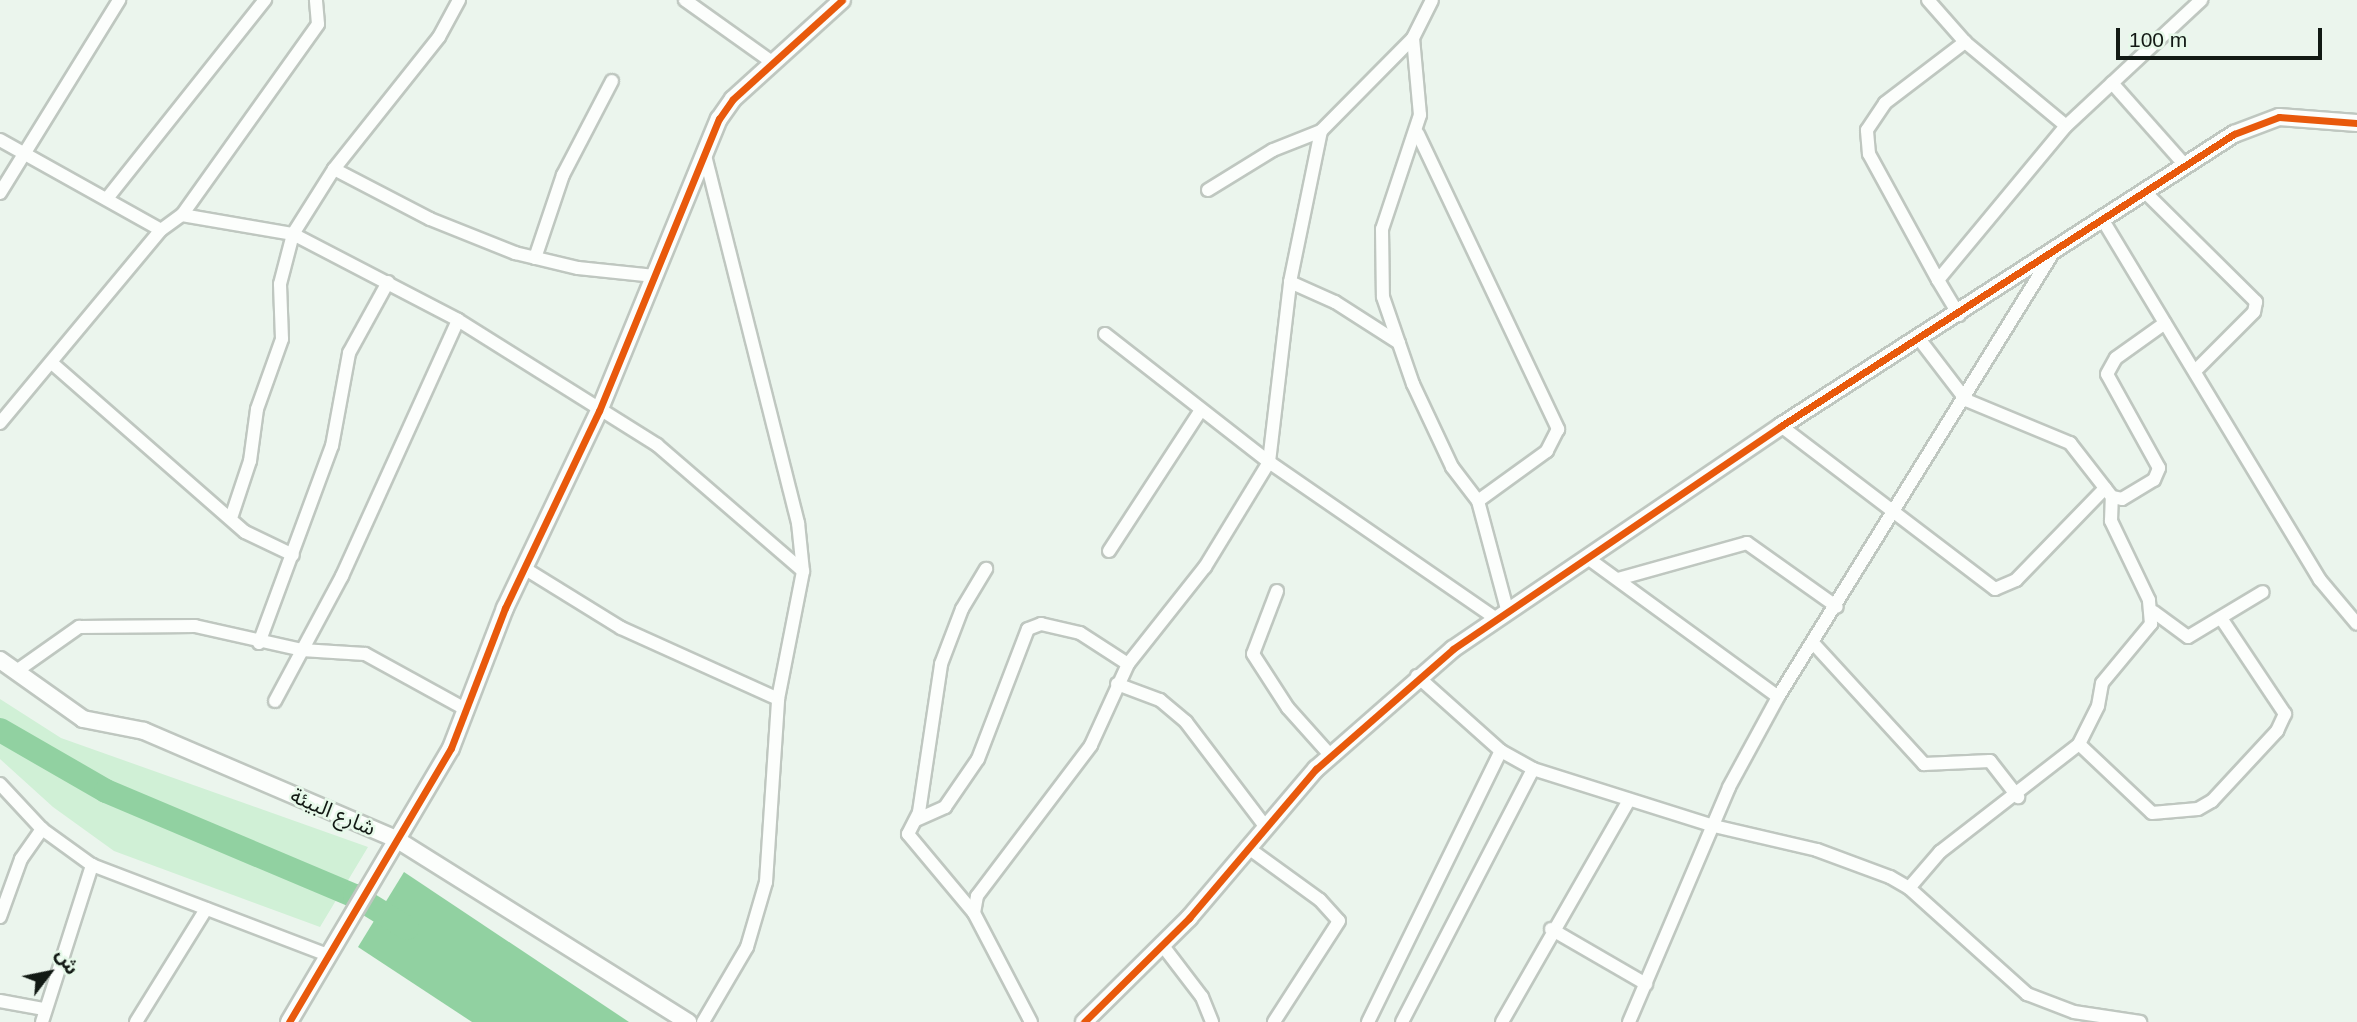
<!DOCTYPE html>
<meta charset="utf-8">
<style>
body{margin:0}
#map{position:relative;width:2357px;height:1022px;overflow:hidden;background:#ebf5ed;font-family:Helvetica,"Noto Sans Arabic",sans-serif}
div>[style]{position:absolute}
.green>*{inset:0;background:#d0f0d6}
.water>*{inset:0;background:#91d1a1}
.river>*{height:24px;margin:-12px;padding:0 12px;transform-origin:12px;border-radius:12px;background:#91d1a1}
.roads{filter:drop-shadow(2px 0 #bfc7c0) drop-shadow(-2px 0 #bfc7c0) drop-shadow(0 2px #bfc7c0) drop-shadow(0 -2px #bfc7c0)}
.minor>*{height:12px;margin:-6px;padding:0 6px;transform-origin:6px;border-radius:6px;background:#fcfefc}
.tertiary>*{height:16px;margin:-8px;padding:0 8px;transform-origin:8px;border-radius:8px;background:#fcfefc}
.cycleway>*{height:7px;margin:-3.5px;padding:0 3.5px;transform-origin:3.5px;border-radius:3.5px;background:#e8590c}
span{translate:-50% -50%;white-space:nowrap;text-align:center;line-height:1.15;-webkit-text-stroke:5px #e7f9ea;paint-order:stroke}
.street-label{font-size:21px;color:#121914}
.north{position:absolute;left:14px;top:938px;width:70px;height:70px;-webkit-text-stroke:5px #e7f9ea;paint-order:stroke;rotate:58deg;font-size:19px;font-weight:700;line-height:28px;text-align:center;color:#121914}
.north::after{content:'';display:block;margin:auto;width:24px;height:32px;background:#121914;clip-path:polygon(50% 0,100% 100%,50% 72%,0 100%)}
.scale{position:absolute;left:2116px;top:28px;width:206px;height:32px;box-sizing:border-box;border:4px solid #121914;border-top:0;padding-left:9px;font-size:21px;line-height:24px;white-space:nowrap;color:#121914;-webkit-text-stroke:5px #e7f9ea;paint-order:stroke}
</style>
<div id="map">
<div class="green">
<div style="clip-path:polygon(0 699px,61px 738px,368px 847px,320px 927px,114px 851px,53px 807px,0 759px)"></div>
</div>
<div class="water">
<div style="clip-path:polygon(404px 872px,629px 1022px,472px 1022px,358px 947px)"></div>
</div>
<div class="river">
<div style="left:0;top:730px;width:122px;rotate:29.9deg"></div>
<div style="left:106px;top:791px;width:270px;rotate:22.9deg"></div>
<div style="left:355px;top:896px;width:61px;rotate:31.6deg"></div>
</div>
<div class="roads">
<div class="minor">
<div style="left:685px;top:0;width:107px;rotate:35.5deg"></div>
<div style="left:1928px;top:0;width:56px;rotate:48.6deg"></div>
<div style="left:1965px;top:42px;width:131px;rotate:39.7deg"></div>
<div style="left:1413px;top:38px;width:77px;rotate:84.8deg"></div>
<div style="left:1420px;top:115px;width:120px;rotate:108.4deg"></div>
<div style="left:1382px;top:229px;width:68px;rotate:89.2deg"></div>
<div style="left:1383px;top:297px;width:92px;rotate:71deg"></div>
<div style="left:1413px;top:384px;width:92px;rotate:64.8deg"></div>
<div style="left:1452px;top:467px;width:43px;rotate:52.6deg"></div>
<div style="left:1478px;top:501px;width:116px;rotate:75deg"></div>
<div style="left:2112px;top:83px;width:108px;rotate:48.4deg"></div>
<div style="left:1418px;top:134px;width:327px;rotate:64.6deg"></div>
<div style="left:1558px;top:429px;width:25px;rotate:117deg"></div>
<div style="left:1547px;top:451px;width:85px;rotate:144.1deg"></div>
<div style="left:0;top:140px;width:184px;rotate:29.2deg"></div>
<div style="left:334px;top:169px;width:108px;rotate:27.5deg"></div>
<div style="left:430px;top:219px;width:92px;rotate:21.8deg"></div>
<div style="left:515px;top:253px;width:65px;rotate:13.4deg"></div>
<div style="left:578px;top:268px;width:77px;rotate:5.9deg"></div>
<div style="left:1208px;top:190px;width:76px;rotate:-31.6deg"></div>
<div style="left:1273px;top:150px;width:52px;rotate:-21.6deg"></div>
<div style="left:1321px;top:131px;width:131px;rotate:-45.3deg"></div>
<div style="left:1413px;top:38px;width:42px;rotate:-63.4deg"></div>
<div style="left:0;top:193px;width:227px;rotate:-58.3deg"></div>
<div style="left:2146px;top:193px;width:155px;rotate:44.7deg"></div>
<div style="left:2256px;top:302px;width:10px;rotate:101deg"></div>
<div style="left:2254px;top:312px;width:83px;rotate:135deg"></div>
<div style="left:109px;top:196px;width:251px;rotate:-51.5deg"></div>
<div style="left:182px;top:215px;width:113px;rotate:9.7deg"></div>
<div style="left:293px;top:234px;width:77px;rotate:-57.8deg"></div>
<div style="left:334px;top:169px;width:169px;rotate:-51.5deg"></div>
<div style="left:439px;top:37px;width:42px;rotate:-61.6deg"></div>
<div style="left:2104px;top:222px;width:418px;rotate:58.9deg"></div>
<div style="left:2320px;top:580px;width:57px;rotate:49.9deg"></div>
<div style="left:535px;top:258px;width:88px;rotate:-71.4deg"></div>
<div style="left:563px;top:175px;width:106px;rotate:-62.5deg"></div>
<div style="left:1938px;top:280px;width:144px;rotate:-118.7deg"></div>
<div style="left:1869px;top:154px;width:24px;rotate:-95deg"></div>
<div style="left:1867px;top:130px;width:32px;rotate:-56deg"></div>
<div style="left:1885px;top:103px;width:101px;rotate:-37.3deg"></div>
<div style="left:1290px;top:282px;width:49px;rotate:24deg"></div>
<div style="left:1335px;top:302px;width:76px;rotate:32.6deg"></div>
<div style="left:1959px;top:315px;width:41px;rotate:-121deg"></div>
<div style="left:1938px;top:280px;width:200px;rotate:-50.3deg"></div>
<div style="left:2066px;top:126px;width:185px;rotate:-43deg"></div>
<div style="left:1105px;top:334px;width:208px;rotate:38deg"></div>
<div style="left:1269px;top:462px;width:278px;rotate:34.6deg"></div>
<div style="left:1920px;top:340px;width:76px;rotate:52.5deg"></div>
<div style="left:1966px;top:400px;width:113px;rotate:22.5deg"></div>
<div style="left:2070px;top:443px;width:68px;rotate:52.1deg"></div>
<div style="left:2112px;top:497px;width:10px;rotate:11deg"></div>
<div style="left:2122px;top:499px;width:37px;rotate:-31deg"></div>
<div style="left:2154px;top:480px;width:13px;rotate:-67deg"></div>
<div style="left:2159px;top:468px;width:107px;rotate:-119deg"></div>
<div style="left:2107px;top:374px;width:18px;rotate:-61deg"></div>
<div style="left:2116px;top:358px;width:60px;rotate:-35.5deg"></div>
<div style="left:53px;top:364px;width:255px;rotate:41.2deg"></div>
<div style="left:245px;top:532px;width:53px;rotate:25.6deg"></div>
<div style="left:0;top:423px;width:251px;rotate:-50.2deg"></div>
<div style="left:161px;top:230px;width:26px;rotate:-36deg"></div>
<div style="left:182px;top:215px;width:234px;rotate:-54.5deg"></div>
<div style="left:318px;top:24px;width:24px;rotate:-95deg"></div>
<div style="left:1781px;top:426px;width:269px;rotate:37.3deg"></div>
<div style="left:1995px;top:589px;width:23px;rotate:-23deg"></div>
<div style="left:2016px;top:580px;width:128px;rotate:-45.9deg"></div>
<div style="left:232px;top:515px;width:57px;rotate:-71.6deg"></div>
<div style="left:250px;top:461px;width:52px;rotate:-82.3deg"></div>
<div style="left:257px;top:409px;width:74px;rotate:-70.3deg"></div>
<div style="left:282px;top:339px;width:55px;rotate:-92.1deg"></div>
<div style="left:280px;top:284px;width:52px;rotate:-75.4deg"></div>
<div style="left:293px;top:234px;width:186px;rotate:27.5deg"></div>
<div style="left:458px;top:320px;width:235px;rotate:32.1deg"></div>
<div style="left:657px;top:445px;width:193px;rotate:40.8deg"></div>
<div style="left:1109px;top:551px;width:168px;rotate:-56.9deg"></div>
<div style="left:1589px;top:559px;width:234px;rotate:36.1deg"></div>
<div style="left:524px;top:568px;width:114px;rotate:31.7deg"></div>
<div style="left:621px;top:628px;width:172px;rotate:24.3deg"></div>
<div style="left:1618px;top:579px;width:134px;rotate:-15.6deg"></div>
<div style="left:1747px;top:543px;width:110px;rotate:35.4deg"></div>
<div style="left:1277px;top:591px;width:67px;rotate:110.9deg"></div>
<div style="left:1253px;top:654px;width:64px;rotate:57.1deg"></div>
<div style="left:1288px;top:708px;width:64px;rotate:48.1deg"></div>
<div style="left:2154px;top:612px;width:42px;rotate:36.3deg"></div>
<div style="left:2188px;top:637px;width:87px;rotate:-31deg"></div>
<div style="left:259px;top:643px;width:210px;rotate:-69.7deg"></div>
<div style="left:332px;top:446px;width:95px;rotate:-79.6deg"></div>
<div style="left:349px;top:353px;width:81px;rotate:-61.2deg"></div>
<div style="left:1814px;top:644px;width:163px;rotate:47.5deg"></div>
<div style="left:1924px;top:764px;width:66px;rotate:-2.6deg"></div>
<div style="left:1990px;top:761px;width:46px;rotate:52.1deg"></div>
<div style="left:18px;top:670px;width:75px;rotate:-35.2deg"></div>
<div style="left:79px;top:627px;width:116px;rotate:-0.5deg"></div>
<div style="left:195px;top:626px;width:110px;rotate:12.6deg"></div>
<div style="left:302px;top:650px;width:63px;rotate:3.6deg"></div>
<div style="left:365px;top:654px;width:114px;rotate:28.8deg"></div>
<div style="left:1417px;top:676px;width:113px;rotate:41.8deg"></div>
<div style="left:1501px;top:751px;width:37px;rotate:29deg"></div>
<div style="left:1533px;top:769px;width:190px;rotate:17.5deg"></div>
<div style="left:1714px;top:826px;width:106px;rotate:13.1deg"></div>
<div style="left:1817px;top:850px;width:78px;rotate:20.3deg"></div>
<div style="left:1890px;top:877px;width:22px;rotate:30deg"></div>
<div style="left:1909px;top:888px;width:159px;rotate:41.9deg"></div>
<div style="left:2027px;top:994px;width:50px;rotate:21deg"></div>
<div style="left:2074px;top:1012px;width:67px;rotate:8.6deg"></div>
<div style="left:1117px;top:684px;width:46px;rotate:20.4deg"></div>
<div style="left:1160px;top:700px;width:34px;rotate:40deg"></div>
<div style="left:1186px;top:722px;width:131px;rotate:52.8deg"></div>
<div style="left:275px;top:701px;width:142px;rotate:-61.8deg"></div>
<div style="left:342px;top:576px;width:281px;rotate:-65.6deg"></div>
<div style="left:2079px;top:744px;width:100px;rotate:43.4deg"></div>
<div style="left:2152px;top:813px;width:46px;rotate:-5deg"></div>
<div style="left:2198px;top:809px;width:16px;rotate:-30deg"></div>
<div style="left:2212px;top:801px;width:96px;rotate:-47.1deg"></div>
<div style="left:2277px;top:731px;width:19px;rotate:-65deg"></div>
<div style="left:2285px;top:714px;width:115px;rotate:-123.7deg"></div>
<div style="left:0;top:784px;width:62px;rotate:47deg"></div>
<div style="left:42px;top:829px;width:62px;rotate:35.8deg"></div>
<div style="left:92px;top:865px;width:249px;rotate:20.9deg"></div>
<div style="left:916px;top:820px;width:32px;rotate:-24deg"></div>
<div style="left:945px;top:807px;width:58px;rotate:-55.5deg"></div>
<div style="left:978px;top:759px;width:139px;rotate:-69deg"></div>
<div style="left:1028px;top:629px;width:14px;rotate:-21deg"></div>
<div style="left:1041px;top:624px;width:40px;rotate:13deg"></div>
<div style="left:1080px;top:633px;width:57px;rotate:32.9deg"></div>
<div style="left:1247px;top:847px;width:90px;rotate:36deg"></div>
<div style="left:1320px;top:900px;width:28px;rotate:48deg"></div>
<div style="left:1339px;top:921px;width:120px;rotate:122.8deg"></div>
<div style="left:1909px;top:888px;width:48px;rotate:-49.3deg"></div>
<div style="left:1940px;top:852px;width:176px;rotate:-37.8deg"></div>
<div style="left:2079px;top:744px;width:42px;rotate:-63.4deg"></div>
<div style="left:2098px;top:706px;width:23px;rotate:-80deg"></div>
<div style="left:2102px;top:683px;width:77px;rotate:-50.3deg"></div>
<div style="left:2151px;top:624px;width:24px;rotate:-95deg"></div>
<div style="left:2149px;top:600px;width:88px;rotate:-115.7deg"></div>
<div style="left:2111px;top:521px;width:24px;rotate:-88deg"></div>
<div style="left:974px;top:913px;width:103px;rotate:-129.9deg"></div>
<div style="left:908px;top:834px;width:25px;rotate:-63deg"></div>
<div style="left:919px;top:812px;width:150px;rotate:-81.5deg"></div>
<div style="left:941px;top:664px;width:59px;rotate:-69.1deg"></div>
<div style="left:962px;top:609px;width:47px;rotate:-59deg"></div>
<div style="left:0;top:917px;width:62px;rotate:-70.1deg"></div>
<div style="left:21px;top:859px;width:37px;rotate:-55deg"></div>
<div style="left:1551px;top:929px;width:110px;rotate:30.1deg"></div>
<div style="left:1163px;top:946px;width:64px;rotate:52.6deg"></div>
<div style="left:1202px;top:997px;width:27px;rotate:68deg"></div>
<div style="left:0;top:1001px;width:45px;rotate:10.3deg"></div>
<div style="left:42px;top:1022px;width:165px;rotate:-72.3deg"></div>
<div style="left:136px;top:1022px;width:133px;rotate:-58.2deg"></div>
<div style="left:703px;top:1022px;width:87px;rotate:-59.6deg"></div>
<div style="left:747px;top:947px;width:68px;rotate:-73.7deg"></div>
<div style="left:766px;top:882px;width:183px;rotate:-86.2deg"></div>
<div style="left:778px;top:699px;width:130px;rotate:-78.9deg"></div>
<div style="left:803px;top:571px;width:48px;rotate:-95.9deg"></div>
<div style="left:798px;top:523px;width:383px;rotate:-104.2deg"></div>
<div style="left:1031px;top:1022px;width:123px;rotate:-117.6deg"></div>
<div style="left:974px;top:913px;width:17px;rotate:-80deg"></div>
<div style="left:977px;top:896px;width:189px;rotate:-52.9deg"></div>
<div style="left:1091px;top:745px;width:89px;rotate:-65.4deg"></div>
<div style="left:1128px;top:664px;width:124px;rotate:-51.6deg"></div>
<div style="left:1205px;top:567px;width:123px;rotate:-58.6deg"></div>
<div style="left:1269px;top:462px;width:181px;rotate:-83.3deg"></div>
<div style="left:1290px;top:282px;width:154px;rotate:-78.4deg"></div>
<div style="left:1368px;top:1022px;width:302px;rotate:-63.9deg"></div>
<div style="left:1402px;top:1022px;width:285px;rotate:-62.6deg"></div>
<div style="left:1502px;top:1022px;width:256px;rotate:-60.2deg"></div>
<div style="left:1629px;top:1022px;width:255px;rotate:-66.9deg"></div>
<div style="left:1729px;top:787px;width:102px;rotate:-61.4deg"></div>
<div style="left:1778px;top:697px;width:519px;rotate:-58.24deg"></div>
</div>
<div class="tertiary">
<div style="left:0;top:660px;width:102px;rotate:35.4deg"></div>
<div style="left:83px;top:719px;width:62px;rotate:11.1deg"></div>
<div style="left:144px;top:731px;width:274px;rotate:23.2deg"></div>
<div style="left:396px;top:839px;width:345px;rotate:32.1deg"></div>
<div style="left:289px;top:1022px;width:318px;rotate:-59.4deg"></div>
<div style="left:451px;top:748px;width:150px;rotate:-68.9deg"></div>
<div style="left:505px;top:608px;width:218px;rotate:-64.5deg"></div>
<div style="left:599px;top:411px;width:316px;rotate:-67.7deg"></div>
<div style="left:719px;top:119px;width:24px;rotate:-55deg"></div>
<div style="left:733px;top:99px;width:147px;rotate:-42.2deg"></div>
<div style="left:1084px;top:1022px;width:148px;rotate:-44.7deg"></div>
<div style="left:1189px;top:918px;width:196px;rotate:-49.6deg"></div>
<div style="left:1316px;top:769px;width:182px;rotate:-41.2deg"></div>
<div style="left:1453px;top:649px;width:397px;rotate:-34.2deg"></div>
<div style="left:1781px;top:426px;width:539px;rotate:-32.81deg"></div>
<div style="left:2234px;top:134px;width:48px;rotate:-20.7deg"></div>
<div style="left:2279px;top:117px;width:78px;rotate:4.4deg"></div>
</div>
</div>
<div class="cycleway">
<div style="left:289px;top:1022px;width:318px;rotate:-59.4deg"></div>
<div style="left:451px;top:748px;width:150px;rotate:-68.9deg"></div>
<div style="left:505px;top:608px;width:218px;rotate:-64.5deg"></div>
<div style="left:599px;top:411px;width:316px;rotate:-67.7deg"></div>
<div style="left:719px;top:119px;width:24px;rotate:-55deg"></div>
<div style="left:733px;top:99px;width:147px;rotate:-42.2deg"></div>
<div style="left:1084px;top:1022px;width:148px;rotate:-44.7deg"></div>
<div style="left:1189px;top:918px;width:196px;rotate:-49.6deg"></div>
<div style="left:1316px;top:769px;width:182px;rotate:-41.2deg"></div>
<div style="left:1453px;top:649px;width:397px;rotate:-34.2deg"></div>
<div style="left:1781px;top:426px;width:539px;rotate:-32.81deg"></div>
<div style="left:2234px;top:134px;width:48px;rotate:-20.7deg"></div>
<div style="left:2279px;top:117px;width:78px;rotate:4.4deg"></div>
</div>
<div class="street-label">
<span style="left:333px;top:812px;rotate:23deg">شارع البيئة</span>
</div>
<div class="north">ش</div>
<div class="scale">100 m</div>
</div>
